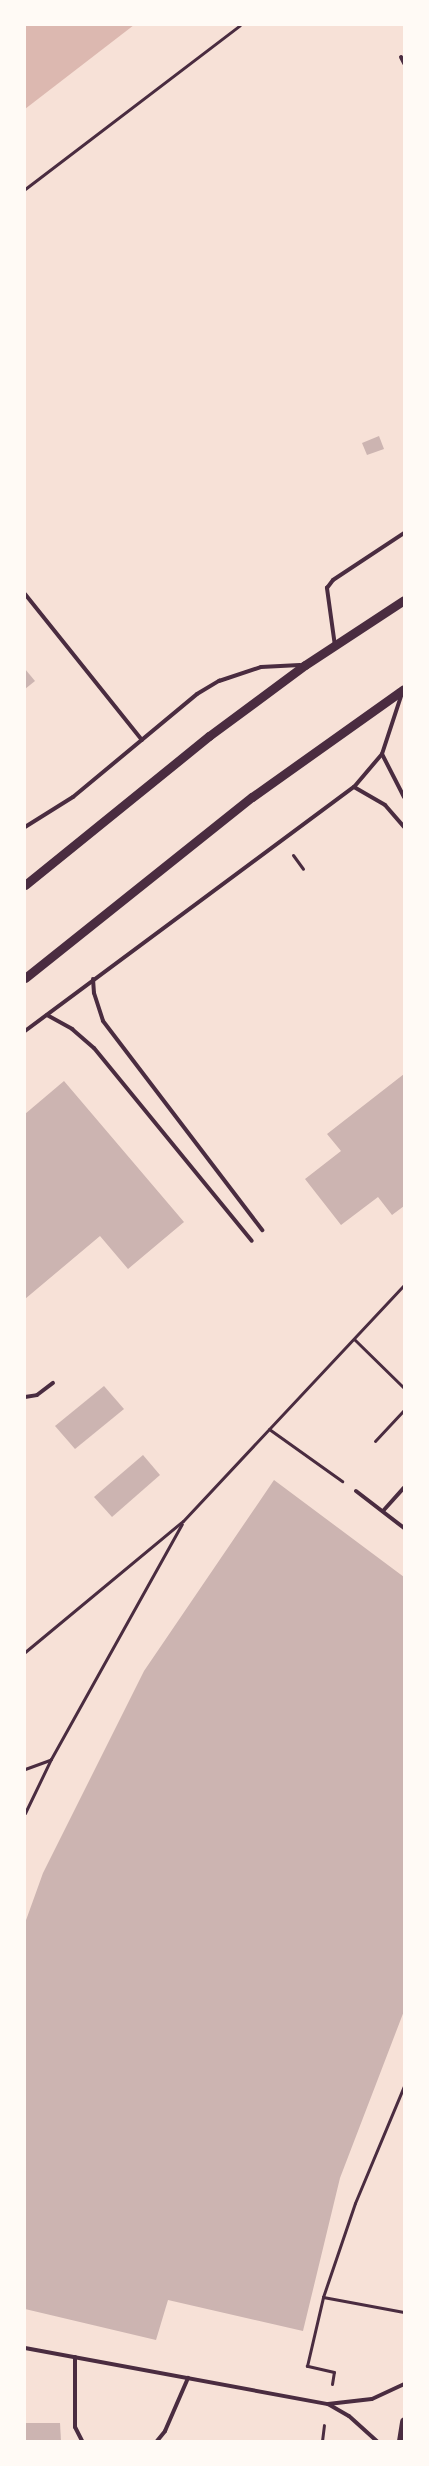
<!DOCTYPE html>
<html>
<head>
<meta charset="utf-8">
<style>
  body { margin:0 }
  #map { position:relative; width:429px; height:2466px; overflow:hidden; background:#f7e1d7; font-family:"PT Serif",serif }
  div>[style] { position:absolute }
  [style*='--x'] { left:calc(var(--x)*1px); top:calc(var(--y)*1px); width:calc(var(--w)*1px); rotate:calc(var(--a)*1deg) }
  .water>* { inset:0; background:#dcb8b0 }
  .building>* { inset:0; background:#ccb4b1 }
  .path>* { height:3px; margin:-1.5px; padding:0 1.5px; transform-origin:1.5px; border-radius:1.5px; background:#4a2c40 }
  .service>* { height:4px; margin:-2px; padding:0 2px; transform-origin:2px; border-radius:2px; background:#4a2c40 }
  .tertiary>* { height:9px; margin:-4.5px; padding:0 4.5px; transform-origin:4.5px; border-radius:4.5px; background:#4a2c40 }
  span { translate:-50% -50%; white-space:nowrap; text-align:center; line-height:1.15; -webkit-text-stroke:5px #fffaf5; paint-order:stroke }
  .frame { position:absolute; inset:0; border:26px solid #fffaf5; pointer-events:none }
</style>
</head>
<body>
<div id="map">
  <div class="water">
    <div style="clip-path:polygon(25px 25px,134px 25px,25px 109px)"></div>
  </div>
  <div class="building">
    <div style="clip-path:polygon(379px 436px,384px 449px,367px 455px,362px 443px)"></div>
    <div style="clip-path:polygon(25px 669px,35px 681px,25px 689px)"></div>
    <div style="clip-path:polygon(404px 1074px,404px 1206px,392px 1215px,378px 1197px,341px 1225px,305px 1179px,341px 1151px,327px 1134px)"></div>
    <div style="clip-path:polygon(64px 1081px,184px 1222px,128px 1269px,100px 1236px,25px 1299px,25px 1114px)"></div>
    <div style="clip-path:polygon(104px 1386px,124px 1409px,75px 1449px,55px 1426px)"></div>
    <div style="clip-path:polygon(143px 1455px,160px 1475px,112px 1517px,94px 1497px)"></div>
    <div style="clip-path:polygon(274px 1480px,404px 1577px,404px 2011px,340px 2178px,303px 2331px,168px 2300px,156px 2340px,25px 2309px,25px 1923px,43px 1873px,144px 1671px)"></div>
    <div style="clip-path:polygon(25px 2423px,60px 2423px,61px 2441px,25px 2441px)"></div>
  </div>
  <div class="path">
    <div style="--x:25;--y:189;--w:270;--a:-37.3"></div>
    <div style="--x:293;--y:855;--w:17;--a:54"></div>
    <div style="--x:354;--y:1339;--w:70;--a:44.4"></div>
    <div style="--x:269;--y:1429;--w:90;--a:35.5"></div>
    <div style="--x:375;--y:1441;--w:42;--a:-46.9"></div>
    <div style="--x:25;--y:1652;--w:205;--a:-39.7"></div>
    <div style="--x:183;--y:1521;--w:323;--a:-46.9"></div>
    <div style="--x:25;--y:1769;--w:27;--a:-20"></div>
    <div style="--x:25;--y:1813;--w:60;--a:-64.3"></div>
    <div style="--x:51;--y:1759;--w:269;--a:-60.9"></div>
    <div style="--x:323;--y:2297;--w:82;--a:10.5"></div>
    <div style="--x:332;--y:2384;--w:12;--a:-81"></div>
    <div style="--x:334;--y:2372;--w:28;--a:-167"></div>
    <div style="--x:307;--y:2366;--w:71;--a:-76.9"></div>
    <div style="--x:323;--y:2297;--w:99;--a:-71.2"></div>
    <div style="--x:355;--y:2203;--w:127;--a:-67.3"></div>
    <div style="--x:322;--y:2441;--w:16;--a:-83"></div>
  </div>
  <div class="service">
    <div style="--x:401;--y:57;--w:7;--a:63"></div>
    <div style="--x:25;--y:594;--w:187;--a:51.3"></div>
    <div style="--x:335;--y:646;--w:59;--a:-97.9"></div>
    <div style="--x:327;--y:588;--w:10;--a:-53"></div>
    <div style="--x:333;--y:580;--w:85;--a:-33.5"></div>
    <div style="--x:382;--y:754;--w:48;--a:62.9"></div>
    <div style="--x:354;--y:787;--w:36;--a:30"></div>
    <div style="--x:385;--y:805;--w:29;--a:49"></div>
    <div style="--x:25;--y:827;--w:57;--a:-32"></div>
    <div style="--x:73;--y:797;--w:161;--a:-39.7"></div>
    <div style="--x:197;--y:694;--w:26;--a:-31"></div>
    <div style="--x:219;--y:681;--w:44;--a:-18.4"></div>
    <div style="--x:261;--y:667;--w:39;--a:-3"></div>
    <div style="--x:93;--y:979;--w:14;--a:86"></div>
    <div style="--x:94;--y:993;--w:29;--a:72"></div>
    <div style="--x:103;--y:1021;--w:263;--a:52.7"></div>
    <div style="--x:47;--y:1015;--w:29;--a:29"></div>
    <div style="--x:72;--y:1029;--w:29;--a:41"></div>
    <div style="--x:94;--y:1048;--w:249;--a:50.7"></div>
    <div style="--x:25;--y:1031;--w:410;--a:-36.6"></div>
    <div style="--x:354;--y:787;--w:43;--a:-49.7"></div>
    <div style="--x:382;--y:754;--w:64;--a:-71.8"></div>
    <div style="--x:25;--y:1397;--w:12;--a:-9"></div>
    <div style="--x:37;--y:1395;--w:20;--a:-37"></div>
    <div style="--x:356;--y:1491;--w:61;--a:37.6"></div>
    <div style="--x:383;--y:1511;--w:31;--a:-48"></div>
    <div style="--x:25;--y:2348;--w:308;--a:10.5"></div>
    <div style="--x:328;--y:2404;--w:44;--a:-6.5"></div>
    <div style="--x:372;--y:2399;--w:35;--a:-25"></div>
    <div style="--x:75;--y:2357;--w:70;--a:90"></div>
    <div style="--x:75;--y:2427;--w:16;--a:63"></div>
    <div style="--x:328;--y:2404;--w:24;--a:30"></div>
    <div style="--x:349;--y:2416;--w:38;--a:42"></div>
    <div style="--x:157;--y:2441;--w:13;--a:-51"></div>
    <div style="--x:165;--y:2431;--w:58;--a:-66.5"></div>
  </div>
  <div class="tertiary">
    <div style="--x:25;--y:885;--w:237;--a:-39"></div>
    <div style="--x:209;--y:736;--w:119;--a:-36.5"></div>
    <div style="--x:305;--y:665;--w:118;--a:-33.3"></div>
    <div style="--x:25;--y:978;--w:290;--a:-38.6"></div>
    <div style="--x:252;--y:797;--w:186;--a:-35.4"></div>
    <div style="--x:401;--y:2441;--w:20;--a:-81"></div>
  </div>
  <div class="frame"></div>
</div>
</body>
</html>
